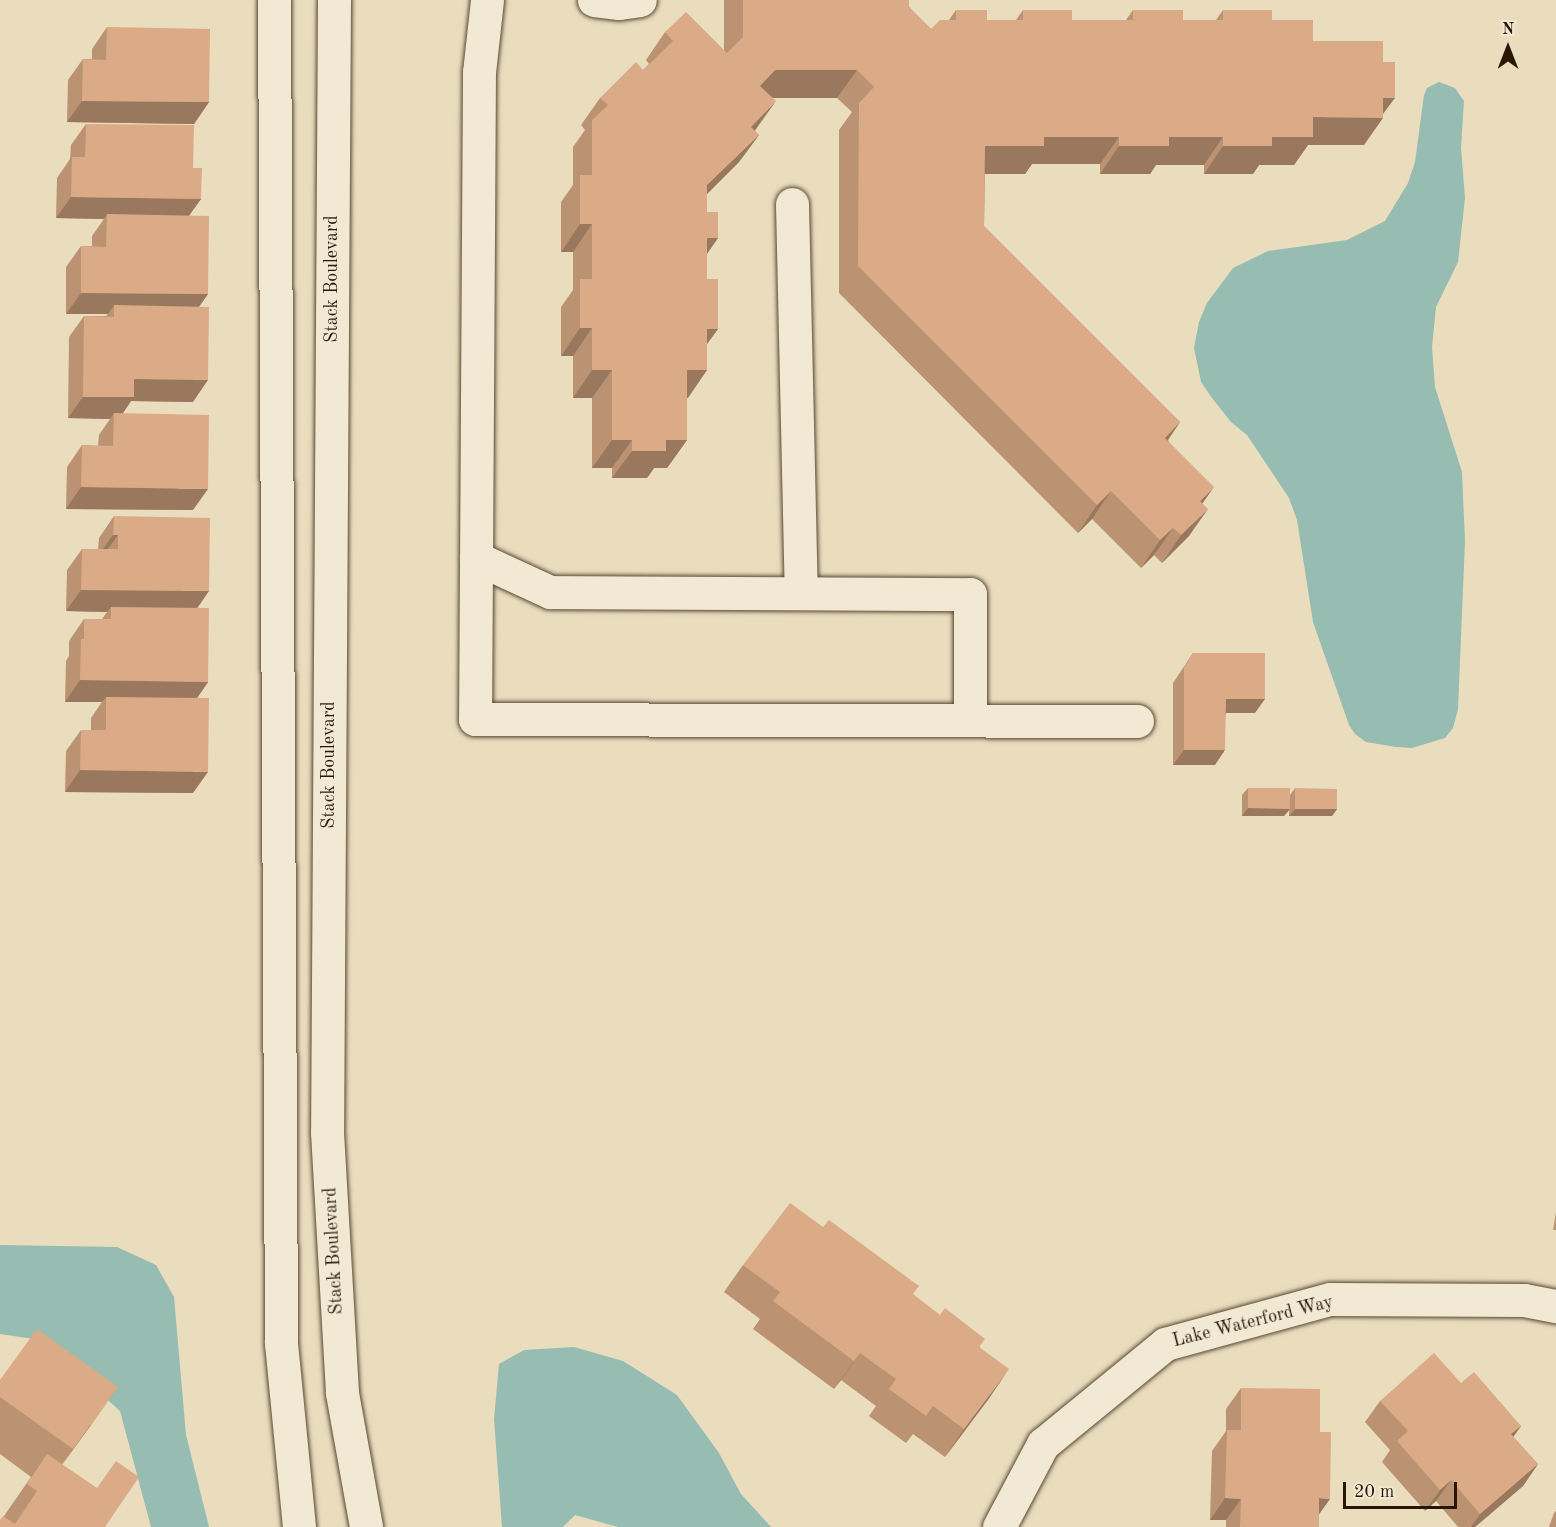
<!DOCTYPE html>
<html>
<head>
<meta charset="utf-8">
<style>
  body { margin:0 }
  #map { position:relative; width:1556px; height:1527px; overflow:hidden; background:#e9ddbd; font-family:"Old Standard TT",serif }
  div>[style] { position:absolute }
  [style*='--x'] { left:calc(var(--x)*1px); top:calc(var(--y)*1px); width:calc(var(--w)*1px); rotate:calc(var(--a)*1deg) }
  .water>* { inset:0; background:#97bcb1 }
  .roads { filter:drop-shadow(0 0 2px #594833) drop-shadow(0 0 2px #594833) }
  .minor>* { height:33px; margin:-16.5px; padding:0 16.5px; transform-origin:16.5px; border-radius:16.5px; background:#f1e9d4 }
  .wall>* { inset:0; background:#bb9373 }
  .shaded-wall>* { inset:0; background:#99785e }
  .building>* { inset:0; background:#daab86 }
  span { translate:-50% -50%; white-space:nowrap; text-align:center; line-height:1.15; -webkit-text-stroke:4.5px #f1e9d4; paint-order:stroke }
  .street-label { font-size:18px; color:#291605 }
  .north { position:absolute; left:1478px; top:18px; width:60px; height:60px; -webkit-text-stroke:4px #f1e9d4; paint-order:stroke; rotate:0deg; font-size:16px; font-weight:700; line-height:24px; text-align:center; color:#291605 }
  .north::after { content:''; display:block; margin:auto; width:21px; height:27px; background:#291605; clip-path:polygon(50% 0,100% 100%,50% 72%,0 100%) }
  .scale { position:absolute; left:1343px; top:1482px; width:114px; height:27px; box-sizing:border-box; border:3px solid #291605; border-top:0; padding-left:8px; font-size:18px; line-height:21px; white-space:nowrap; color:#291605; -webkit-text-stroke:4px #f1e9d4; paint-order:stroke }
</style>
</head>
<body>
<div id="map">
  <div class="water">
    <div style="clip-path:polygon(1439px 82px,1455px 88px,1464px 101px,1461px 148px,1465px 198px,1458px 262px,1436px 307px,1432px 347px,1435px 387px,1462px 472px,1465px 541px,1458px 709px,1453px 728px,1445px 738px,1412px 748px,1396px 747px,1366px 742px,1355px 734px,1349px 725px,1313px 622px,1297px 520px,1289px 498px,1247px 435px,1231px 422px,1212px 398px,1201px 382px,1194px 348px,1199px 322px,1207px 303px,1233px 268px,1268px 251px,1347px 240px,1385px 221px,1408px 183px,1415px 162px,1424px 95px,1427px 88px)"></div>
    <div style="clip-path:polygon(0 1245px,117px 1247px,156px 1265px,174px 1297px,186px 1435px,209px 1527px,151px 1527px,120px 1411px,41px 1340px,0 1334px)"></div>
    <div style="clip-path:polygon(574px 1347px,623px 1361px,677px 1395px,719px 1453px,741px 1494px,771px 1527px,618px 1527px,575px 1515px,563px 1527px,502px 1527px,494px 1419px,499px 1364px,524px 1350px)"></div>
  </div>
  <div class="roads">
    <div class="minor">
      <div style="--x:274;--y:0;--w:1343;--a:89.7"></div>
      <div style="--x:281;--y:1343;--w:185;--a:84.4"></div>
      <div style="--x:334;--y:0;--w:1132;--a:90.35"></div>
      <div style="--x:327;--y:1132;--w:261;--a:86.7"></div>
      <div style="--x:342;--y:1393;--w:136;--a:79.8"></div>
      <div style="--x:487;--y:0;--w:72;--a:96.3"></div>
      <div style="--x:479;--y:72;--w:647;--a:90.35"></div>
      <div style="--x:475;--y:719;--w:662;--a:0.17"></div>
      <div style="--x:594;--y:0;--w:25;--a:7"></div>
      <div style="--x:619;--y:3;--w:21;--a:-8"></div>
      <div style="--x:792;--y:204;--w:389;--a:88.7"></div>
      <div style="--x:476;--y:558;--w:81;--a:24.7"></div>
      <div style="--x:550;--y:592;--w:420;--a:0.3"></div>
      <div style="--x:970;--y:594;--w:126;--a:90"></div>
      <div style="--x:999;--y:1527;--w:94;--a:-62.1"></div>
      <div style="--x:1043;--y:1444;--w:158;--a:-39.3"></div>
      <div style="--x:1165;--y:1344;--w:171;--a:-15.3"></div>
      <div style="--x:1330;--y:1299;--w:194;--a:0.3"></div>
      <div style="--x:1524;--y:1300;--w:33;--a:11"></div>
    </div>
  </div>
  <div class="wall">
    <div style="clip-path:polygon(724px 0,909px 0,909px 7px,931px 29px,949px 20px,956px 10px,987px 20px,1016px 20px,1023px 10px,1072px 20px,1126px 20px,1133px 10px,1183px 20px,1216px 20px,1223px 10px,1272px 20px,1313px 41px,1383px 113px,1364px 145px,1308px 145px,1294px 165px,1259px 165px,1253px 174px,1204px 174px,1204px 165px,1156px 165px,1150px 174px,1100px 174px,1100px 164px,1032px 164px,1025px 174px,985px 174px,984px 226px,1180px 422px,1168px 440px,1202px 503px,1189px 536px,1162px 563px,1154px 555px,1141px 568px,1092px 519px,1078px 533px,839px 293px,839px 130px,852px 112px,837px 98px,773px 98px,755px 131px,759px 135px,739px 162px,707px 194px,707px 212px,718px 238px,707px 254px,707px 279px,718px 329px,707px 344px,707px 370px,687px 398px,687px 440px,667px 468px,654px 468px,647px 478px,612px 478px,612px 468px,592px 468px,592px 398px,573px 398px,573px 356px,561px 356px,561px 307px,573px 290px,573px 252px,561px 252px,561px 202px,573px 185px,573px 147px,585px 130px,581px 125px,600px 98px,643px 70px,649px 64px,646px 60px,665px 32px,724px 50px)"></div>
    <div style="clip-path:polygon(107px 27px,209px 102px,194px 124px,67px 122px,68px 80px,83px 59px,92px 59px,92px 49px)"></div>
    <div style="clip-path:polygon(86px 124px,193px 168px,201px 199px,189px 215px,208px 294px,199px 307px,193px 402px,131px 401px,123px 413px,193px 510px,66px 509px,67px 467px,82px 445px,98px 446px,99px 435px,110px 419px,68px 418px,69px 337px,84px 316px,106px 316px,108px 314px,66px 314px,66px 267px,81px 246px,92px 246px,92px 236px,104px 219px,56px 218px,57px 178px,70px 159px,71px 145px)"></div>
    <div style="clip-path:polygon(114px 516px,197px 608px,208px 682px,197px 698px,193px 793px,65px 792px,66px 751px,81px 730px,91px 730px,91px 718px,102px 702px,65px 702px,66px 661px,69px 656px,69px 641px,84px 619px,102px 619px,107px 612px,66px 611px,67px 570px,82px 549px,98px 549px,99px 538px)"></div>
    <div style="clip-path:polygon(1193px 653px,1255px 713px,1226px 713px,1215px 765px,1173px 765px,1173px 683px)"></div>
    <div style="clip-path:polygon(1248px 788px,1290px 809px,1284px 816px,1242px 816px,1242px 795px)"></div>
    <div style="clip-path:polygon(1295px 788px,1337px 809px,1332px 816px,1289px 816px,1290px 795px)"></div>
    <div style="clip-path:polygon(1556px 1212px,1556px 1230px,1553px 1230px)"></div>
    <div style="clip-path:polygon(743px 1265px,913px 1295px,980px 1347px,990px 1397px,945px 1457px,913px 1434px,906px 1443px,869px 1416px,876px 1406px,841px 1380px,834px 1389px,753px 1329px,760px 1319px,724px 1292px)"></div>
    <div style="clip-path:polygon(0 1380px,91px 1425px,62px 1464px,105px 1527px,0 1527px,4px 1516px,31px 1477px,0 1454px)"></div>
    <div style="clip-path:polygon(1461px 1383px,1521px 1426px,1513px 1437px,1538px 1464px,1523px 1486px,1475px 1527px,1458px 1527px,1436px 1501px,1425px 1511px,1382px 1462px,1390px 1450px,1365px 1422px,1380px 1401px)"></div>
    <div style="clip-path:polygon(1241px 1388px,1319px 1515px,1319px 1527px,1226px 1527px,1226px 1520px,1210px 1520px,1212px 1451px,1226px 1431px,1226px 1409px)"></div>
    <div style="clip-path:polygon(1556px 1511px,1556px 1527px,1549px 1527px,1554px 1513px)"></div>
  </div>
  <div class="shaded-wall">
    <div style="clip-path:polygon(775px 70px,857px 70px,837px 98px,756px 98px,760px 86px)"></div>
    <div style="clip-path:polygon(1383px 98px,1395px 98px,1380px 118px,1383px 118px,1364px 145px,1308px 145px,1294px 165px,1259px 165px,1253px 174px,1204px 174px,1223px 146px,1272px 137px,1313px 117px)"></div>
    <div style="clip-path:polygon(82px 101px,209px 102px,194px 124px,67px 122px)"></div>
    <div style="clip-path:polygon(776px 101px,756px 129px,731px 154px,751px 127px)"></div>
    <div style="clip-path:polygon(759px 135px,739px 162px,688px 213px,707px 185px)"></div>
    <div style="clip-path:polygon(1044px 137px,1119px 137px,1100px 164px,1032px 164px,1025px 174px,966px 174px,985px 146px)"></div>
    <div style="clip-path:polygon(1169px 137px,1223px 137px,1204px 165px,1156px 165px,1150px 174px,1100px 174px,1119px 146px)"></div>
    <div style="clip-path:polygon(71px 197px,201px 199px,186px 220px,107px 214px,104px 219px,56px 218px)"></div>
    <div style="clip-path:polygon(580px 224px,592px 224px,573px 252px,561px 252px)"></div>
    <div style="clip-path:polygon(707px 238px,718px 238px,698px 266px)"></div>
    <div style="clip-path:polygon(81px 293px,208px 294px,193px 315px,114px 305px,108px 314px,66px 314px)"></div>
    <div style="clip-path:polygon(580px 328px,592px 328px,573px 356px,561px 356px)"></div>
    <div style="clip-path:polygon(707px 329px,718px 329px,698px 356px)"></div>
    <div style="clip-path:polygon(592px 370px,612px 370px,592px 398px,573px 398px)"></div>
    <div style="clip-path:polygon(687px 370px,707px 370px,688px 398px,667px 398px)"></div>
    <div style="clip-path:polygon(134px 379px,208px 380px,193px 402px,131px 401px,119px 419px,114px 413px,110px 419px,68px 418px,83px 397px)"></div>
    <div style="clip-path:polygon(1180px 422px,1161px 450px,1165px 438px)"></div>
    <div style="clip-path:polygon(612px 440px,632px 440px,612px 468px,592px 468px)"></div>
    <div style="clip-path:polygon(666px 440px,687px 440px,667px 468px,654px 468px,647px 478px,612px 478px,632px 451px)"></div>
    <div style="clip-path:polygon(81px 487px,208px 489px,193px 510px,66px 509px)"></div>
    <div style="clip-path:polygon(1214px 487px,1195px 514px,1200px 501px)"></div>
    <div style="clip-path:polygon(1111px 491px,1092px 519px,1078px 533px,1097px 505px)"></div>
    <div style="clip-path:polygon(1208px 509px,1189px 536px,1162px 563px,1181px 535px)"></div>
    <div style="clip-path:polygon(1173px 528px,1154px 555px,1141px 568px,1160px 540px)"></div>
    <div style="clip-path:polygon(113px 535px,118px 535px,103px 556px,98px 556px)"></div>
    <div style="clip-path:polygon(81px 590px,209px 591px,194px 613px,111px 607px,107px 612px,66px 611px)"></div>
    <div style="clip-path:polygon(80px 680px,208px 682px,193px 704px,106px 697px,102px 702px,65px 702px)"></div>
    <div style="clip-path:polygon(1226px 699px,1265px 699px,1255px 713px,1215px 713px)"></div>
    <div style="clip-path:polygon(1184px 750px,1225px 750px,1215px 765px,1173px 765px)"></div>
    <div style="clip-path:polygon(80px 770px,208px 772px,193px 793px,65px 792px)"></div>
    <div style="clip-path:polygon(1248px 808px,1290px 809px,1284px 816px,1242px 816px)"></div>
    <div style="clip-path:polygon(1295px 809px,1337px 809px,1332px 816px,1289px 816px)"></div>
    <div style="clip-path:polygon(860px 1353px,841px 1380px,834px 1389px,854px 1361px)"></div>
    <div style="clip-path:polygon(1009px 1369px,990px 1397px,945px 1457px,964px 1429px)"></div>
    <div style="clip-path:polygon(118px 1387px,91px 1425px,46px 1487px,73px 1449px)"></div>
    <div style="clip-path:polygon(1521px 1426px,1506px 1447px,1511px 1434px)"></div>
    <div style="clip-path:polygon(1538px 1464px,1523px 1486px,1475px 1527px,1471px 1527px,1480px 1514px)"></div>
    <div style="clip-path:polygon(1451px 1480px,1436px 1501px,1425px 1511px,1440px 1490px)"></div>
    <div style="clip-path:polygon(1225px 1498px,1241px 1499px,1226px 1520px,1210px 1520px)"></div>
    <div style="clip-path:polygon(1319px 1498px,1330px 1499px,1315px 1520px)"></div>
  </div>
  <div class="building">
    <div style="clip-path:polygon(743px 0,909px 0,909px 7px,931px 29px,940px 20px,956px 20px,956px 10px,987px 10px,987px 20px,1023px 20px,1023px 10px,1072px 10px,1072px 20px,1133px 20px,1133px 10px,1183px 10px,1183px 20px,1223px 20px,1223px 10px,1272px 10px,1272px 20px,1313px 20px,1313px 41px,1383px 41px,1383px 62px,1395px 62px,1395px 98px,1383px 98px,1383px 118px,1313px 117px,1313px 137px,1272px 137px,1272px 146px,1223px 146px,1223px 137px,1169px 137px,1169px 146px,1119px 146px,1119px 137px,1044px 137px,1044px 146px,985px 146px,984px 226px,1180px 422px,1165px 438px,1214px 487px,1200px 501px,1208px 509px,1181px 535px,1173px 528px,1160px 540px,1111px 491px,1097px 505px,858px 266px,859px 103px,874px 87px,857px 70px,775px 70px,760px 86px,776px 101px,751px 127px,759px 135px,707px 185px,707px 212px,718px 212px,718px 238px,707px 238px,707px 279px,718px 279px,718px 329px,707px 329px,707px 370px,687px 370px,687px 440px,666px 440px,666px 451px,632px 451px,632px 440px,612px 440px,612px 370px,592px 370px,592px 328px,580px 328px,580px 279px,592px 279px,592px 224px,580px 224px,580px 175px,592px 175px,592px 120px,608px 105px,600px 98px,636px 62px,643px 70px,673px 41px,665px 32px,686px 12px,727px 53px,743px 37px)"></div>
    <div style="clip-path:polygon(107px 27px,210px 29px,209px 102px,82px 101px,83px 59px,106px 60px)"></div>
    <div style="clip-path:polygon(86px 124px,194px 125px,193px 168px,202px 168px,201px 199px,71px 197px,72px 157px,85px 157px)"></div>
    <div style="clip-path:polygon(107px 214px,209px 216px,208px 294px,81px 293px,81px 246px,106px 247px)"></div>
    <div style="clip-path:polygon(114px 305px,209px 307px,208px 380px,134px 379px,134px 397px,83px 397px,84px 316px,114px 317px)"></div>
    <div style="clip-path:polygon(114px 413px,209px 415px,208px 489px,81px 487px,82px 445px,113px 446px)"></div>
    <div style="clip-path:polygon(114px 516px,210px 518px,209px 591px,81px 590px,82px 549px,118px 549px,118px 535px,113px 535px)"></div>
    <div style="clip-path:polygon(111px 607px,209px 608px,208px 682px,80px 680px,81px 639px,84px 639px,84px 619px,111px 619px)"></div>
    <div style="clip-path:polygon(1193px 653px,1265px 653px,1265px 699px,1226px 699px,1225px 750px,1184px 750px,1184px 668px)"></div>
    <div style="clip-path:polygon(106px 697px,209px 698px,208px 772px,80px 770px,81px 730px,106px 730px)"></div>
    <div style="clip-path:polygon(1248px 788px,1290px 788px,1290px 809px,1248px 808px)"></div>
    <div style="clip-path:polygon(1295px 788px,1337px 789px,1337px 809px,1295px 809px)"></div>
    <div style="clip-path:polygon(790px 1203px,823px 1227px,829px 1220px,919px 1286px,913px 1294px,940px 1315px,945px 1308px,985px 1339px,979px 1347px,1009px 1369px,964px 1429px,933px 1406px,926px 1416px,889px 1389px,896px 1379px,860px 1353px,854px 1361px,773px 1301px,780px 1292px,743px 1265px)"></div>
    <div style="clip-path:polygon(37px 1329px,118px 1387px,73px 1449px,0 1397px,0 1380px)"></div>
    <div style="clip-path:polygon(1434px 1353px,1461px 1383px,1474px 1372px,1521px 1426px,1511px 1434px,1538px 1464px,1480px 1514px,1451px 1480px,1440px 1490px,1397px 1441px,1408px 1431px,1380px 1401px)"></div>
    <div style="clip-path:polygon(1241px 1388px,1320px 1389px,1320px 1432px,1331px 1432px,1330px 1499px,1319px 1498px,1319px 1527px,1240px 1527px,1241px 1499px,1225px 1498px,1227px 1430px,1241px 1430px)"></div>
    <div style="clip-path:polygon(47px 1454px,97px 1488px,116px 1461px,139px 1477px,105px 1527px,0 1527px,0 1520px,3px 1516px,15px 1524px,37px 1491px,27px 1484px)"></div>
  </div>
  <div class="street-label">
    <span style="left:332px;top:279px;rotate:-90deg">Stack Boulevard</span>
    <span style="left:329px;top:765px;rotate:-90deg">Stack Boulevard</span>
    <span style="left:334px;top:1251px;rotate:-93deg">Stack Boulevard</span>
    <span style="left:1253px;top:1322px;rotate:-14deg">Lake Waterford Way</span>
  </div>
  <div class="north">N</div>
  <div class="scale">20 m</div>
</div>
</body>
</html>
